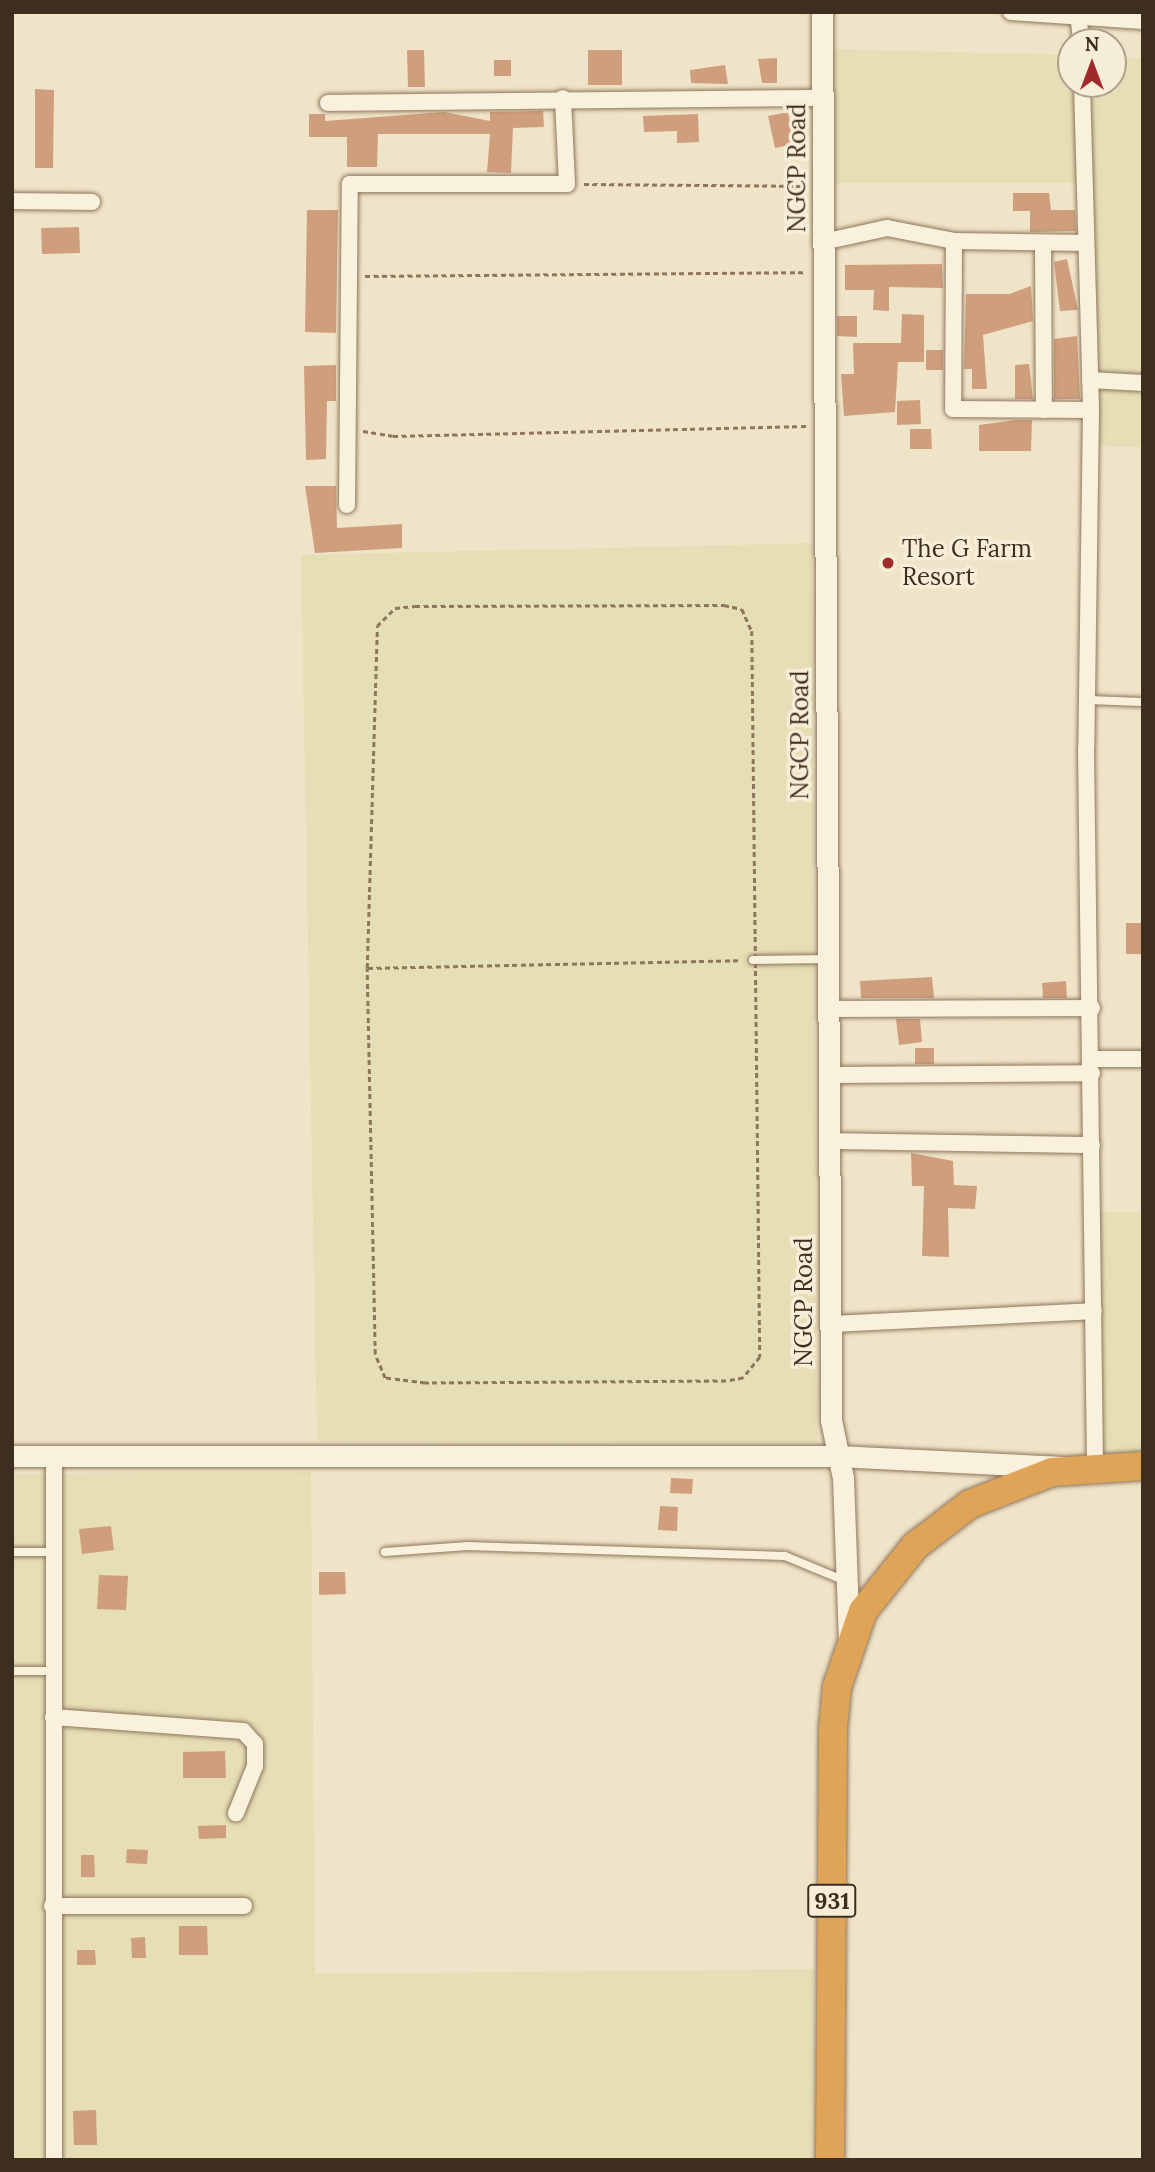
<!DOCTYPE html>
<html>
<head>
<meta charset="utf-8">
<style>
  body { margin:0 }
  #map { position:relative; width:1155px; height:2172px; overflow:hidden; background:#f0e4c8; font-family:Lora,serif }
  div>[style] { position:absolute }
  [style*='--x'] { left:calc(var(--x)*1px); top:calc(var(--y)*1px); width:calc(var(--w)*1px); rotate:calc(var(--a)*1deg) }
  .farmland>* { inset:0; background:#e6deb5 }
  .building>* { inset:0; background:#cf9f7d }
  .path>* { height:2.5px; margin-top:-1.25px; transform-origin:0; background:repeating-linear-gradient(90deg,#8d765c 0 5px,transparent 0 8.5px) }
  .roads { filter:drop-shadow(0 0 2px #8d765c) drop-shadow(0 0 2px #8d765c) }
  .lane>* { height:8px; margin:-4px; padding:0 4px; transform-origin:4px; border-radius:4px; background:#faf1dc }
  .street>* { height:16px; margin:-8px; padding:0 8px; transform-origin:8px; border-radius:8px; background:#faf1dc }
  .secondary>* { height:21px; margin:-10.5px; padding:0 10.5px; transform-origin:10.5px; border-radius:10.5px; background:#faf1dc }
  .highway>* { height:28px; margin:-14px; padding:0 14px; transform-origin:14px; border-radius:14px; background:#e0a458 }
  .dots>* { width:19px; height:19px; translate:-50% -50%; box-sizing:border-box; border:4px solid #f7eed8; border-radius:50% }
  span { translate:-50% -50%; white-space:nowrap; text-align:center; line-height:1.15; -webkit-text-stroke:7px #f7eed8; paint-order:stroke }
  .shield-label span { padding:2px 5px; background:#f7eed8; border:2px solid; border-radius:5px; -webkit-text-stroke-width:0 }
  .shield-label { font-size:23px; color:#3d2e20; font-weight:700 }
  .street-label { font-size:24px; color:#3d2e20 }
  .poi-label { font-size:24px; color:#3d2e20 }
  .left { translate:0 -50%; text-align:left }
  .frame { position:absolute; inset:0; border:14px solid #3d2e20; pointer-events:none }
  .north { position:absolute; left:1057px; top:28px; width:70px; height:70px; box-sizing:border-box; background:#f7eed8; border:2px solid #ada18e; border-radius:50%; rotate:0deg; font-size:19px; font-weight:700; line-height:28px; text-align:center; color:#3d2e20 }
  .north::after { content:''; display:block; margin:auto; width:24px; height:32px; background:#9e2a2b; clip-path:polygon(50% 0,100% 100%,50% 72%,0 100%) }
</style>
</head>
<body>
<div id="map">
  <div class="farmland">
    <div style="clip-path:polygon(833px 49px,1071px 55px,1071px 84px,1113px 84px,1113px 57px,1143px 58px,1143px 447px,1097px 446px,1093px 183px,832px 183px)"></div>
    <div style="clip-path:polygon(812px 543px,817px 1443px,317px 1441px,301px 555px)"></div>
    <div style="clip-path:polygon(1099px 1212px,1143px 1212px,1143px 1453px,1102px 1454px)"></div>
    <div style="clip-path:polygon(311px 1472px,315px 1974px,814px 1969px,816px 2160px,12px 2160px,12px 1474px)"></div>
  </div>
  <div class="building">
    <div style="clip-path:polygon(407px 50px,424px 50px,425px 87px,408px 87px)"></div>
    <div style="clip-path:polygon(588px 50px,622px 50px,622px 85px,588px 85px)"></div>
    <div style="clip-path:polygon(777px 58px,777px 83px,762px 83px,758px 59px)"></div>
    <div style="clip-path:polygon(494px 60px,511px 60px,511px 76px,494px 76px)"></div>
    <div style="clip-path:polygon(725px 65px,728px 84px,691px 83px,690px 70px)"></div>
    <div style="clip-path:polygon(35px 89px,54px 90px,53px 168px,35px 168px)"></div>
    <div style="clip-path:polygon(543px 111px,544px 127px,513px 128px,511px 173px,487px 172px,490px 134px,378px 134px,377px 167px,347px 167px,347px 137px,309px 137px,309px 114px,325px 114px,325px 121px,444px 112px,490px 121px,490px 112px)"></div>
    <div style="clip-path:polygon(788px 112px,794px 144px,775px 148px,768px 116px)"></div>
    <div style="clip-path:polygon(698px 114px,699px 142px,677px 143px,677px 131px,644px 132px,643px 116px)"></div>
    <div style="clip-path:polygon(1013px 193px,1049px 193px,1051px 210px,1075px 210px,1076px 231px,1030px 232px,1030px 211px,1013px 211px)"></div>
    <div style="clip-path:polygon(307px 210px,338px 210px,336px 333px,305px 332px)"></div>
    <div style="clip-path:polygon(79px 227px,80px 253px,42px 254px,41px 228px)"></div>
    <div style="clip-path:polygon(1067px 259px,1078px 310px,1060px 311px,1054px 262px)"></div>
    <div style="clip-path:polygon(942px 264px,943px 288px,889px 287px,889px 311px,873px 310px,874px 290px,845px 290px,845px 265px)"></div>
    <div style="clip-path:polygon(1031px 286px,1033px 321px,983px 335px,987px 389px,972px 389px,972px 369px,964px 369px,966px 294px,1009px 294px)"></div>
    <div style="clip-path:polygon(902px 314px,924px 315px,924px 362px,898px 362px,895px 412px,844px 416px,841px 374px,854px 374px,853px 343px,901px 343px)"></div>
    <div style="clip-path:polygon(837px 316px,857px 316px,857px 337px,837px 336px)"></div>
    <div style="clip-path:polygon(1077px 336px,1080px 399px,1054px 399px,1054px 339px)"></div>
    <div style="clip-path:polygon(926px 350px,943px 350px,943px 370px,926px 370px)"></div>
    <div style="clip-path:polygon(1029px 364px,1033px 399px,1015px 399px,1015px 365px)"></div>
    <div style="clip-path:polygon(336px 365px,336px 401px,327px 401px,326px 459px,306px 460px,304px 366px)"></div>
    <div style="clip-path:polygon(920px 400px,921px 424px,897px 425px,897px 401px)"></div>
    <div style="clip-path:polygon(1016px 420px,1032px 420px,1031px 451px,979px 451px,979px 425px)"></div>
    <div style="clip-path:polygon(910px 429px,931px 429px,932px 449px,910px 449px)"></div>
    <div style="clip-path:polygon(305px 486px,336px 486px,337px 528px,402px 524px,402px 548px,315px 553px)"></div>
    <div style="clip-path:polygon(1126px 923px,1143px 923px,1143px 954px,1126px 954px)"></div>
    <div style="clip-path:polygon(932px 977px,934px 998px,861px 998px,860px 981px)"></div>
    <div style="clip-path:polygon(1066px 981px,1067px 998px,1043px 998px,1042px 983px)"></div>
    <div style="clip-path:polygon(896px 1019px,920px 1019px,922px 1042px,899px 1045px)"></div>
    <div style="clip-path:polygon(915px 1048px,934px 1048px,934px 1064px,915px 1064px)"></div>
    <div style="clip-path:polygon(911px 1153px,953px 1161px,954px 1185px,977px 1186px,975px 1209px,948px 1208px,949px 1257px,922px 1256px,924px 1186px,912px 1186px)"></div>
    <div style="clip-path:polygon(671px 1478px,693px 1479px,692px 1494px,670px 1493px)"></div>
    <div style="clip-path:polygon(660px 1506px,678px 1507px,677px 1531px,658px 1530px)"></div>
    <div style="clip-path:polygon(111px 1526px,114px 1550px,82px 1554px,79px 1529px)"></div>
    <div style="clip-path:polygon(319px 1572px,345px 1572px,346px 1594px,319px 1595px)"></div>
    <div style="clip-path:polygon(99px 1575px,128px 1576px,126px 1610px,97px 1609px)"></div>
    <div style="clip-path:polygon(225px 1751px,226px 1778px,183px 1778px,183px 1752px)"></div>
    <div style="clip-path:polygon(226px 1825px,226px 1838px,199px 1839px,198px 1826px)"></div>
    <div style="clip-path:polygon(127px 1849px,148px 1850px,147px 1864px,126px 1863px)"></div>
    <div style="clip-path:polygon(81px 1855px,94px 1855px,95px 1877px,81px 1877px)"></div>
    <div style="clip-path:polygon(179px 1926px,207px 1926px,208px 1955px,179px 1955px)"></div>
    <div style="clip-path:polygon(145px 1937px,146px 1958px,132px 1958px,131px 1938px)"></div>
    <div style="clip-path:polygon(77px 1950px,95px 1950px,96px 1965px,77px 1965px)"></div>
    <div style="clip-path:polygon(96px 2110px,97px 2145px,74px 2145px,73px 2111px)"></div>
  </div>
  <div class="path">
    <div style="--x:584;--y:184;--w:221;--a:0.5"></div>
    <div style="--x:365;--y:276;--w:441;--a:-0.5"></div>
    <div style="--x:363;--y:431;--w:30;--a:9"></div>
    <div style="--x:393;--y:436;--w:414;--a:-1.4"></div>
    <div style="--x:724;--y:605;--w:18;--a:13"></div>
    <div style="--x:742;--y:609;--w:24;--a:66"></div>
    <div style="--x:752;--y:631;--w:726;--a:89.37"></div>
    <div style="--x:760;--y:1357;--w:27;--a:129"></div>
    <div style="--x:743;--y:1378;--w:17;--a:170"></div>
    <div style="--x:726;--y:1381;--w:301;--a:179.6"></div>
    <div style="--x:425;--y:1383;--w:40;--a:-172.9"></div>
    <div style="--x:385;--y:1378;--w:26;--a:-113"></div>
    <div style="--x:375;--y:1354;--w:386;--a:-91.2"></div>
    <div style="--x:367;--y:968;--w:342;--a:-88.3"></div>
    <div style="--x:377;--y:626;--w:25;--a:-45"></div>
    <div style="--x:395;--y:608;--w:20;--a:-6"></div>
    <div style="--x:415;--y:606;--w:309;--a:-0.2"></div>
    <div style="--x:368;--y:968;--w:372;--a:-1.2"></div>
  </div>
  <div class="roads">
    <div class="lane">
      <div style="--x:1086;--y:700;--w:57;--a:2"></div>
      <div style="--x:753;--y:960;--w:74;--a:-0.8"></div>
      <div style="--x:12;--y:1552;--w:41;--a:0"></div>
      <div style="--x:385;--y:1552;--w:83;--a:-4.1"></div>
      <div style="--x:468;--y:1546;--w:317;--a:1.8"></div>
      <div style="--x:785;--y:1556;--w:63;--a:22.5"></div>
      <div style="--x:12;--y:1671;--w:41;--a:0"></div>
    </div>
    <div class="street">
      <div style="--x:1011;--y:12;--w:132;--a:3.9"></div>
      <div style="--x:1078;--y:12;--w:30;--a:84"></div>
      <div style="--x:1082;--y:84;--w:326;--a:88.4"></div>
      <div style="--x:1091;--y:410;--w:339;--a:90.8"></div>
      <div style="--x:1086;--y:749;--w:718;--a:89.28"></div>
      <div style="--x:328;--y:103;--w:495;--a:-0.6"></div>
      <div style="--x:12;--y:201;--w:80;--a:0.7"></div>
      <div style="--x:954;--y:241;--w:168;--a:90.3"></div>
      <div style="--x:953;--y:409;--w:138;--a:0.4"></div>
      <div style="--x:823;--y:242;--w:66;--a:-12.3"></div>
      <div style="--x:887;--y:228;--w:68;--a:11"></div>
      <div style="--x:954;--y:241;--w:132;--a:0.9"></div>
      <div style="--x:1043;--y:243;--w:167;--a:89.7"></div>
      <div style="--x:1090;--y:380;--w:53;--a:3.2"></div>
      <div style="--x:347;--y:505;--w:321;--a:-89.5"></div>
      <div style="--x:350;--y:184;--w:217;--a:0"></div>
      <div style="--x:567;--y:184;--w:86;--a:-92.7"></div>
      <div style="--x:828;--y:1009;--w:264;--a:-0.2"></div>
      <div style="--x:1092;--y:1059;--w:51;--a:0"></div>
      <div style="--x:828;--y:1075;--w:264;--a:-0.4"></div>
      <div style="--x:829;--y:1141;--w:263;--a:0.9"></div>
      <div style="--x:830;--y:1324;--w:264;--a:-2.8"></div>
      <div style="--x:54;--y:1456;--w:704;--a:90"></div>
      <div style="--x:53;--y:1717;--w:191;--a:4.2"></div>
      <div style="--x:243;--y:1731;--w:18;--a:47"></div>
      <div style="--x:255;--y:1744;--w:22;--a:90"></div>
      <div style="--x:255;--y:1766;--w:51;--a:112"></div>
      <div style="--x:52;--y:1906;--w:192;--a:0"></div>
    </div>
    <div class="secondary">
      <div style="--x:822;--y:12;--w:1408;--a:89.63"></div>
      <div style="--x:831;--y:1420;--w:59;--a:78.3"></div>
      <div style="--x:843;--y:1478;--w:167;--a:87.9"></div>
      <div style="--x:12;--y:1456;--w:825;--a:0"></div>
      <div style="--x:837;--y:1456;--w:226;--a:2.8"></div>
    </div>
    <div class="highway">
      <div style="--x:830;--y:2160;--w:431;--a:-89.6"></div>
      <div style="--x:833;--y:1729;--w:42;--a:-84.6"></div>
      <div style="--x:837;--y:1687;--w:80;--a:-71.1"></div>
      <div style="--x:863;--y:1611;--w:83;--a:-51.3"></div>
      <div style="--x:915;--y:1546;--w:69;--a:-37.4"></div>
      <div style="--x:970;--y:1504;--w:88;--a:-21.3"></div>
      <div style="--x:1052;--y:1472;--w:91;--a:-3.8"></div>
    </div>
  </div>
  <div class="dots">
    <div style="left:888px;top:563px;background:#9e2a2b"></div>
  </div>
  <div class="shield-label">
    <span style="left:832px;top:1901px">931</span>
  </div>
  <div class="street-label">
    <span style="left:797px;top:168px;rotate:-90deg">NGCP Road</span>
    <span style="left:800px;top:735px;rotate:-90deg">NGCP Road</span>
    <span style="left:804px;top:1302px;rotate:-90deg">NGCP Road</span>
  </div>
  <div class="poi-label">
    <span class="left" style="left:902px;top:563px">The G Farm<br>Resort</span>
  </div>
  <div class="frame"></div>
  <div class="north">N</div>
</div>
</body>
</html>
